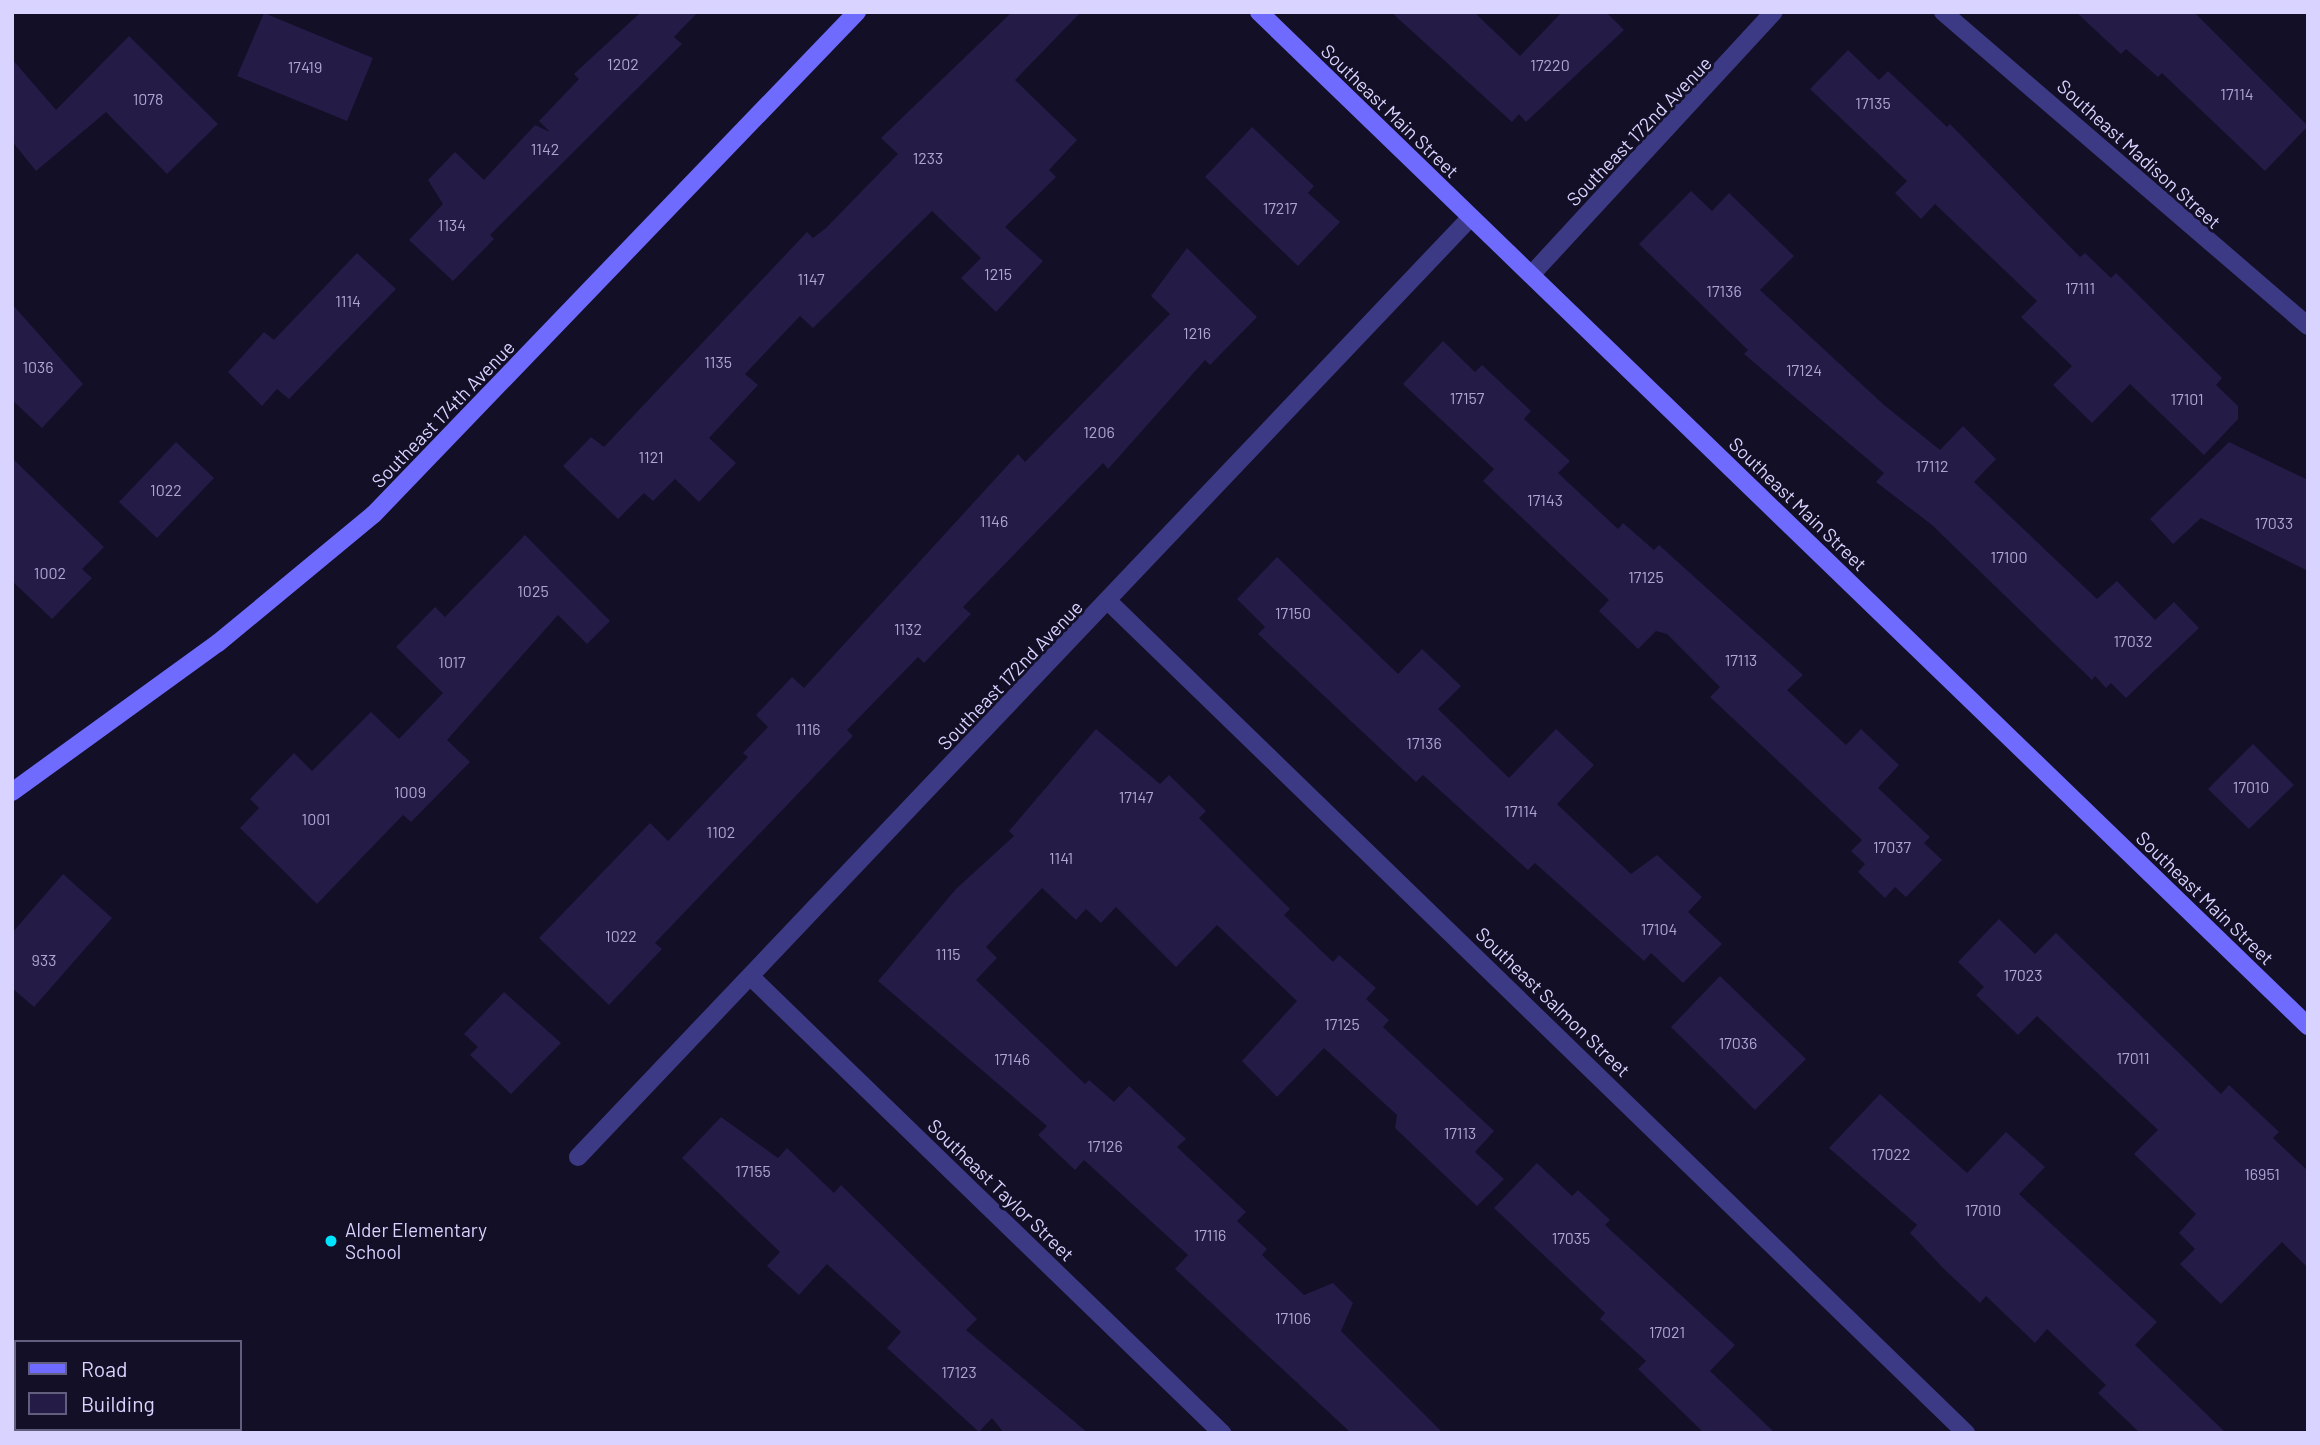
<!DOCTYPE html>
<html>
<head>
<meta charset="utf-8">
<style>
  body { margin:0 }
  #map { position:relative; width:2320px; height:1445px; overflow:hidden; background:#130f26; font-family:Barlow,sans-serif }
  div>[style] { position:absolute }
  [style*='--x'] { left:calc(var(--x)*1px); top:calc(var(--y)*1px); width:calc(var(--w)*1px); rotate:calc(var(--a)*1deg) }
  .building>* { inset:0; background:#241b47 }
  .street>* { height:18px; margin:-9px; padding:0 9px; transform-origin:9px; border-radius:9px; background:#3d3a85 }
  .secondary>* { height:18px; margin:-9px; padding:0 9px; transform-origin:9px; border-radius:9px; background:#6f6bff }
  .dots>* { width:19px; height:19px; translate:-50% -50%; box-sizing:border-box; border:4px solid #130f26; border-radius:50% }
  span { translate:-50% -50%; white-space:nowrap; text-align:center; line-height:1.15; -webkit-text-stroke:6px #130f26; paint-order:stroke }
  .number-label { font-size:16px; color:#aca6d1 }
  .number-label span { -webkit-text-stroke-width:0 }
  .street-label { font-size:19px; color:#d9d4ff }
  .poi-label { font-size:19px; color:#d9d4ff }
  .left { translate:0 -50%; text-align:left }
  .frame { position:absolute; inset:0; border:14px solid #d9d4ff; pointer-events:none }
  .legend { position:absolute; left:14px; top:1340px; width:228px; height:91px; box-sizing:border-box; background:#130f26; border:2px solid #625e7d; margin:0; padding:9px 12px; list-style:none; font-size:21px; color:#d9d4ff }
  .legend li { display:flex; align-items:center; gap:14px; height:35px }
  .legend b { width:35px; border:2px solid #625e7d }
</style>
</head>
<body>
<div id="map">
  <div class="building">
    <div style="clip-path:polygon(641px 12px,698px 12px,674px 37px,682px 44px,490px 235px,494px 239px,453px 281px,409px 240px,443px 204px,428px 180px,455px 152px,484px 180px,535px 125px,550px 132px,539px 121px,579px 79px,574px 74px)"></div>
    <div style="clip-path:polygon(1012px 12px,1081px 12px,1015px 80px,1077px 140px,1049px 170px,1056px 177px,1005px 227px,1043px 261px,996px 312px,961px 278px,981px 258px,932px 211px,813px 328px,800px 316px,745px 374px,758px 385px,709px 438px,736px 463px,699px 502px,675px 479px,653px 501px,644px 493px,618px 519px,563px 466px,591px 437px,604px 447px,807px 232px,813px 238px,826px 228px,898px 154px,881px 138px)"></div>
    <div style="clip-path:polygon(1391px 12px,1474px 12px,1520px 56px,1562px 12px,1606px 12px,1624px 30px,1526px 122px,1519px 114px,1512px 122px)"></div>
    <div style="clip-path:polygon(2076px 12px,2194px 12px,2308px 126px,2265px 171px,2162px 73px,2158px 77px,2126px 49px,2121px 54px)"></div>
    <div style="clip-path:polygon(264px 13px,373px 58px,347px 121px,237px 76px)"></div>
    <div style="clip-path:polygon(129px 36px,218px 124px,167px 174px,106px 112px,36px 171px,12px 141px,12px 59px,56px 110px)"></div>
    <div style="clip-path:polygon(1848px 50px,1879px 80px,1888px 71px,1947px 127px,1950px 124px,2080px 257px,2085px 253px,2111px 278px,2116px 273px,2222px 378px,2216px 385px,2238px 406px,2238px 419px,2204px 455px,2130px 384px,2092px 423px,2053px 385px,2072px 366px,2021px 317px,2037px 301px,1935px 204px,1921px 219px,1895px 193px,1907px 181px,1810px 89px)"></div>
    <div style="clip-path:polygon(1252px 127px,1314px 186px,1308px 193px,1340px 222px,1298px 266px,1205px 177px)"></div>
    <div style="clip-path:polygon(1691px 191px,1712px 211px,1729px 193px,1794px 256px,1760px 290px,1884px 405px,1940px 450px,1963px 426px,1996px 459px,1974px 482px,2097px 599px,2117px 581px,2155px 620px,2174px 602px,2199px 628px,2126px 698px,2111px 683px,2106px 688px,2095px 676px,2092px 680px,1932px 525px,1876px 482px,1884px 473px,1744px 354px,1748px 350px,1639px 244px)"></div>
    <div style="clip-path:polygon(1187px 248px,1257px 317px,1210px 365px,1205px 360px,1108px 469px,1103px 463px,963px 607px,971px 614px,924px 663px,918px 657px,847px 730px,853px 736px,655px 943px,662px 949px,609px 1005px,539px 938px,650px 823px,668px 841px,748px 757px,743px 753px,768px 727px,756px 715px,792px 677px,804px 688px,1018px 454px,1025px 462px,1170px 314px,1151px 296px)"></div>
    <div style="clip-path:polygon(357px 253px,396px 289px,289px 399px,277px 389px,262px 406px,228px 372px,264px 332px,274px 340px)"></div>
    <div style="clip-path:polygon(12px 304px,83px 384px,42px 428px,12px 400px)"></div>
    <div style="clip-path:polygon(1443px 341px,1475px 372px,1482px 365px,1531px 411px,1524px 419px,1570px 461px,1558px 473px,1618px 529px,1623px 523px,1654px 550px,1659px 545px,1803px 675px,1787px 690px,1846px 745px,1861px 729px,1899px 765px,1878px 788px,1930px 837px,1924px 843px,1942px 860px,1906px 897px,1895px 887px,1885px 898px,1858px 872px,1865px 864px,1851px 851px,1862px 840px,1710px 697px,1720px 687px,1667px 634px,1656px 631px,1638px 649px,1599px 611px,1609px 600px,1483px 481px,1494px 469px,1403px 384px)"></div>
    <div style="clip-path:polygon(176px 442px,214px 478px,157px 538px,119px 502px)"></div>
    <div style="clip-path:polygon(2229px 442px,2308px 480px,2308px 571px,2201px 518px,2173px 544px,2150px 519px)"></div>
    <div style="clip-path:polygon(12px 458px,104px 547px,82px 569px,92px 578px,52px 619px,12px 581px)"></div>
    <div style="clip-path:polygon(525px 535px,610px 621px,587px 644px,558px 615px,447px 740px,470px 762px,411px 822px,403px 815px,317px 904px,240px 828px,259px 808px,250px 799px,294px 753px,312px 771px,371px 712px,399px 739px,443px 693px,396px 647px,435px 607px,445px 617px)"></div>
    <div style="clip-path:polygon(1277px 557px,1398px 674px,1422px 649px,1461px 686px,1438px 709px,1509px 778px,1556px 729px,1594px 765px,1557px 804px,1631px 874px,1657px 855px,1702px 897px,1688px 912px,1722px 944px,1683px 983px,1651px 953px,1644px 961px,1535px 863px,1528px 870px,1423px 775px,1416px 782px,1258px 634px,1265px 627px,1237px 599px)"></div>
    <div style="clip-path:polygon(1096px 729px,1160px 784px,1169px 775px,1206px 811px,1199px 818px,1290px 909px,1284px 915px,1333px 962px,1339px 955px,1376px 988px,1366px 999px,1389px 1020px,1383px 1027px,1494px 1131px,1475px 1152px,1504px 1179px,1477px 1206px,1395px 1128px,1397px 1115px,1324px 1048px,1277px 1097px,1242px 1061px,1297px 1001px,1217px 925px,1176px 967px,1116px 907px,1101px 923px,1086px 909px,1076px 920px,1042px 888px,986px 947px,997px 958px,976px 980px,1085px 1084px,1089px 1080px,1114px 1102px,1129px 1086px,1186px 1139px,1177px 1147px,1246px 1212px,1237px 1221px,1267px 1249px,1262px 1255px,1304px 1295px,1333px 1283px,1353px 1303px,1341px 1331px,1443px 1433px,1351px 1433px,1175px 1269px,1188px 1255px,1084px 1160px,1075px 1170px,1038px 1135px,1047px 1126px,878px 981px,956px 889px,1014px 836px,1009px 831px)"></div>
    <div style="clip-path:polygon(2253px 744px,2294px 785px,2249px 829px,2208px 789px)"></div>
    <div style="clip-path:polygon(63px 874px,112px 918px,34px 1007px,12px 988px,12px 933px)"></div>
    <div style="clip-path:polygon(1999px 919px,2035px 954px,2056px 933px,2221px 1094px,2229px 1085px,2279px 1132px,2273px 1138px,2308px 1171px,2308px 1268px,2282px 1242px,2221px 1304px,2180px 1264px,2195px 1249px,2179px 1233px,2196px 1214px,2134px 1154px,2158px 1130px,2037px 1016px,2018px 1035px,1976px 995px,1984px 987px,1958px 962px)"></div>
    <div style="clip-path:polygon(1720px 976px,1806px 1059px,1755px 1110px,1671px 1027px)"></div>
    <div style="clip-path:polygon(504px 992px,561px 1043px,511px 1094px,470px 1055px,478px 1047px,464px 1034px)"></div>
    <div style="clip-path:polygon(1880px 1094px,1967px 1173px,2006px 1132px,2045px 1167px,2019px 1194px,2157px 1322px,2135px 1345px,2226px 1433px,2140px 1433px,2098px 1393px,2106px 1385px,2047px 1329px,2035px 1343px,1986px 1296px,1980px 1303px,1944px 1269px,1910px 1233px,1917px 1225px,1829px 1148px)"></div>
    <div style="clip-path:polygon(721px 1117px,778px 1158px,787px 1148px,834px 1193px,841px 1185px,977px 1319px,966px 1330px,1088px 1433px,1004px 1433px,992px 1418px,979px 1432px,887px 1348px,901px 1332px,827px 1264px,799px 1295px,767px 1266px,780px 1252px,682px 1158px)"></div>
    <div style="clip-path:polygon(1537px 1163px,1572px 1196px,1578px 1190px,1610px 1220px,1605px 1225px,1735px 1345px,1710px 1371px,1775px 1433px,1704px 1433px,1638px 1369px,1646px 1361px,1600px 1319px,1605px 1313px,1494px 1208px)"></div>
  </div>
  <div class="street">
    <div style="--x:1943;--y:12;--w:481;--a:40.7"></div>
    <div style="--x:1531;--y:275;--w:358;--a:-47.3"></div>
    <div style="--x:1109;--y:602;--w:1194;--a:44.12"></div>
    <div style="--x:751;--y:977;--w:656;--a:44.07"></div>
    <div style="--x:578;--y:1157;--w:1295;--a:-46.47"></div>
  </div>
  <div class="secondary">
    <div style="--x:1259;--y:12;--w:1459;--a:44.03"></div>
    <div style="--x:12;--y:792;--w:254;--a:-35.9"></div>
    <div style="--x:218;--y:643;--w:202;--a:-39.6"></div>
    <div style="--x:374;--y:514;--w:697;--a:-46.11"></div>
  </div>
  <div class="dots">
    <div style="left:331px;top:1241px;background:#00e5ff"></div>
  </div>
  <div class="number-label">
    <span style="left:623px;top:64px">1202</span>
    <span style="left:1550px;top:65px">17220</span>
    <span style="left:305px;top:67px">17419</span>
    <span style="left:2237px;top:94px">17114</span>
    <span style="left:148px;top:99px">1078</span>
    <span style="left:1873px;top:103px">17135</span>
    <span style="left:545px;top:149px">1142</span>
    <span style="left:928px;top:158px">1233</span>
    <span style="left:1280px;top:208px">17217</span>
    <span style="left:452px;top:225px">1134</span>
    <span style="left:998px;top:274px">1215</span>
    <span style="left:811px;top:279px">1147</span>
    <span style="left:2080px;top:288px">17111</span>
    <span style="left:1724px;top:291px">17136</span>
    <span style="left:348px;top:301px">1114</span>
    <span style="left:1197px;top:333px">1216</span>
    <span style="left:718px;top:362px">1135</span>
    <span style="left:38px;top:367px">1036</span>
    <span style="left:1804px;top:370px">17124</span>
    <span style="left:1467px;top:398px">17157</span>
    <span style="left:2187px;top:399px">17101</span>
    <span style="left:1099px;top:432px">1206</span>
    <span style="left:651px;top:457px">1121</span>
    <span style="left:1932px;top:466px">17112</span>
    <span style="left:166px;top:490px">1022</span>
    <span style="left:1545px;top:500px">17143</span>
    <span style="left:994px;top:521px">1146</span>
    <span style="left:2274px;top:523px">17033</span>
    <span style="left:2009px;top:557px">17100</span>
    <span style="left:50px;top:573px">1002</span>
    <span style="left:1646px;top:577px">17125</span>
    <span style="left:533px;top:591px">1025</span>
    <span style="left:1293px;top:613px">17150</span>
    <span style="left:908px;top:629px">1132</span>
    <span style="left:2133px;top:641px">17032</span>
    <span style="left:1741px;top:660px">17113</span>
    <span style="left:452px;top:662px">1017</span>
    <span style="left:808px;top:729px">1116</span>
    <span style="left:1424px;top:743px">17136</span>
    <span style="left:2251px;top:787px">17010</span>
    <span style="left:410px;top:792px">1009</span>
    <span style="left:1136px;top:797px">17147</span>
    <span style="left:1521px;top:811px">17114</span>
    <span style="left:316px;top:819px">1001</span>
    <span style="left:721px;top:832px">1102</span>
    <span style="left:1892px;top:847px">17037</span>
    <span style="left:1061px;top:858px">1141</span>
    <span style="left:1659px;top:929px">17104</span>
    <span style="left:621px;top:936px">1022</span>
    <span style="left:948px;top:954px">1115</span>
    <span style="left:44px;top:960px">933</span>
    <span style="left:2023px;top:975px">17023</span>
    <span style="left:1342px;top:1024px">17125</span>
    <span style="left:1738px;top:1043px">17036</span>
    <span style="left:2133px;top:1058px">17011</span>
    <span style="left:1012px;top:1059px">17146</span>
    <span style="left:1460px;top:1133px">17113</span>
    <span style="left:1105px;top:1146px">17126</span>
    <span style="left:1891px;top:1154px">17022</span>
    <span style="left:753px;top:1171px">17155</span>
    <span style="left:2262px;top:1174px">16951</span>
    <span style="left:1983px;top:1210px">17010</span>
    <span style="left:1210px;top:1235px">17116</span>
    <span style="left:1571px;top:1238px">17035</span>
    <span style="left:1293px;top:1318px">17106</span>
    <span style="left:1667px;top:1332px">17021</span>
    <span style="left:959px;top:1372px">17123</span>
  </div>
  <div class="street-label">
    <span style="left:1390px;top:111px;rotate:44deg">Southeast Main Street</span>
    <span style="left:1639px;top:131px;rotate:-46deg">Southeast 172nd Avenue</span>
    <span style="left:2139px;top:154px;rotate:42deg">Southeast Madison Street</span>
    <span style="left:443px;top:414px;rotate:-46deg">Southeast 174th Avenue</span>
    <span style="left:1798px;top:504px;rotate:44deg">Southeast Main Street</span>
    <span style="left:1010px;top:675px;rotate:-46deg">Southeast 172nd Avenue</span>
    <span style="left:2205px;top:898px;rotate:44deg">Southeast Main Street</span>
    <span style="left:1553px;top:1002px;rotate:44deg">Southeast Salmon Street</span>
    <span style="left:1001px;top:1190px;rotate:44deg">Southeast Taylor Street</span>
  </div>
  <div class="poi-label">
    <span class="left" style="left:345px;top:1241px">Alder Elementary<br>School</span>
  </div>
  <div class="frame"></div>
  <ul class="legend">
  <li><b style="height:9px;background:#6f6bff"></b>Road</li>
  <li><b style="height:19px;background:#241b47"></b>Building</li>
  </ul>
</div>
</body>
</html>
